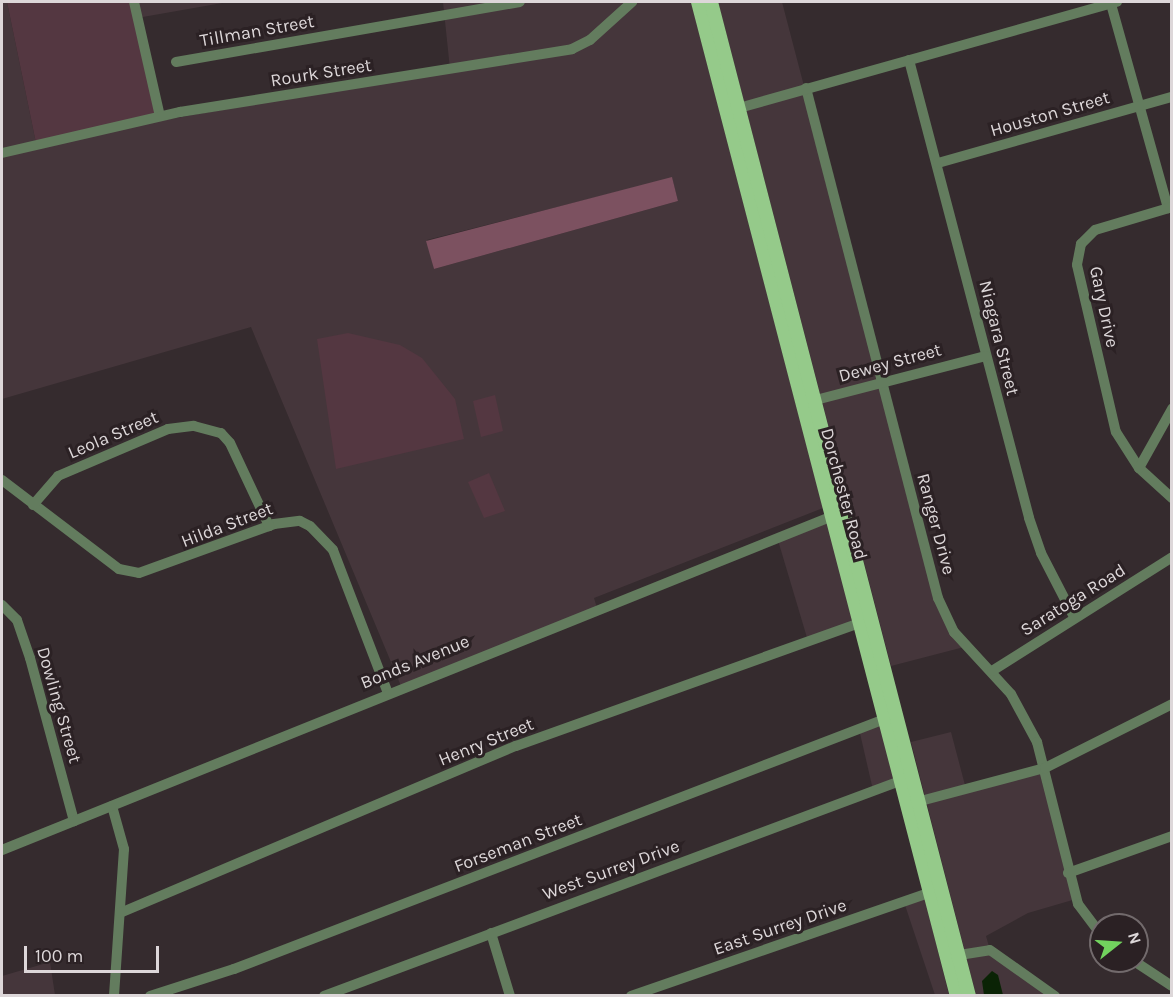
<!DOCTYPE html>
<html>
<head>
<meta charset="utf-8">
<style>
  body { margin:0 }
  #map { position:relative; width:1173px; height:997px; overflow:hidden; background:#352b2e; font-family:Karla,sans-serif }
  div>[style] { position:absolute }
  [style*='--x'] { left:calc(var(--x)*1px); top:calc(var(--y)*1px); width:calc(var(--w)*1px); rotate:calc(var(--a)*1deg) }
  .built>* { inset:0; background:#45363b }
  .green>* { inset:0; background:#543741 }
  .forest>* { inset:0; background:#7c5160 }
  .water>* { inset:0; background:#0a2305 }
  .minor>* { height:10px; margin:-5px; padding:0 5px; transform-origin:5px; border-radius:5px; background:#637c5e }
  .major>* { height:14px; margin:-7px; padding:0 7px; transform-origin:7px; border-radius:7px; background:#95ca8a }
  span { translate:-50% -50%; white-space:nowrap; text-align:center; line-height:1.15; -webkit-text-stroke:6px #2b2124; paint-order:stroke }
  .street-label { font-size:18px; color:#ddd7d9 }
  .frame { position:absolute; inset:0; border:3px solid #ddd7d9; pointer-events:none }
  .north { position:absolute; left:1089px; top:913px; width:60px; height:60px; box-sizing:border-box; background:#2b2124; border:2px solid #726a6c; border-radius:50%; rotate:73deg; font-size:16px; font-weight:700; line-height:24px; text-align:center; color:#ddd7d9 }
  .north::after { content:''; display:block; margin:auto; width:21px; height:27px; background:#72d25e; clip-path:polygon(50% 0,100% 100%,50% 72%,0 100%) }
  .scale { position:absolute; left:24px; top:946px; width:135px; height:27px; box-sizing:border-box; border:3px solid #ddd7d9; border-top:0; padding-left:8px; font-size:18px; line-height:21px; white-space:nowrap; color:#ddd7d9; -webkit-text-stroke:4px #2b2124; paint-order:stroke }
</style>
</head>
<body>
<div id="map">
  <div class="built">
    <div style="clip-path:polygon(evenodd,2px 2px,7px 2px,36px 143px,450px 69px,443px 2px,691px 2px,823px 508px,594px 598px,597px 608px,401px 686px,251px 327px,2px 399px,2px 2px,672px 178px,678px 201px,434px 269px,427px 240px,672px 178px)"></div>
    <div style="clip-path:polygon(134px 2px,228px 2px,137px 18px)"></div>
    <div style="clip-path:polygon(718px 2px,782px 2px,938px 598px,968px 646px,891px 666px)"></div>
    <div style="clip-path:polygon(826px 518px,854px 625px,808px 641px,777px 537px)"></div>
    <div style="clip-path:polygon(879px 722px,895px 782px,873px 790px,859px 729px)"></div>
    <div style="clip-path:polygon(951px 732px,966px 789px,1045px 768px,1076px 899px,1028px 913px,986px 936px,990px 950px,1051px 995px,976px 995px,911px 742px)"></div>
    <div style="clip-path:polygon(924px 895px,949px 995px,935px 995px,904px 902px)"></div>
    <div style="clip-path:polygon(50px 962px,55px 995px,2px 995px,2px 976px)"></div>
  </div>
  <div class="green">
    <div style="clip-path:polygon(7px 2px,134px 2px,160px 116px,36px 143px)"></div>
    <div style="clip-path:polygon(348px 333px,400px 345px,422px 358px,455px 399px,464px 439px,336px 469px,317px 339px)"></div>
    <div style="clip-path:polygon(495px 395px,503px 431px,481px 437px,473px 401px)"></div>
    <div style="clip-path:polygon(489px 473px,505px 511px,484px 518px,468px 482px)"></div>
  </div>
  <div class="forest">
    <div style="clip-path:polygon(672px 177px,678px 201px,434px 269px,426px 241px)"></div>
  </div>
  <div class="water">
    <div style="clip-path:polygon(992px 971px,998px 975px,1003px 995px,984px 995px,982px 981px)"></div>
  </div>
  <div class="minor">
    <div style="--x:134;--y:2;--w:117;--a:77.2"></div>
    <div style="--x:1111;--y:4;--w:212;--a:74.4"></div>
    <div style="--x:909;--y:60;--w:473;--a:75.3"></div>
    <div style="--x:1029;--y:518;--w:37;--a:71"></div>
    <div style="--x:1041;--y:553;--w:72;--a:62.7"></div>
    <div style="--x:176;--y:62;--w:349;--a:-9.9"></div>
    <div style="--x:806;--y:88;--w:527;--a:75.49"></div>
    <div style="--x:938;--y:598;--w:38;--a:65"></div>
    <div style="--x:954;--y:632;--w:84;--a:47.4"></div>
    <div style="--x:1011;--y:694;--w:55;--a:61.6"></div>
    <div style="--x:1037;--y:742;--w:167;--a:75.8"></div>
    <div style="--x:1078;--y:904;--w:39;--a:53"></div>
    <div style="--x:732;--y:110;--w:400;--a:-15.7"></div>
    <div style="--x:2;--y:153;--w:183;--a:-13"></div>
    <div style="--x:180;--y:112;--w:397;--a:-9.1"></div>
    <div style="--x:572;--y:49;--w:20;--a:-27"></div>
    <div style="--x:590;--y:40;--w:57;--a:-42.1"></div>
    <div style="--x:938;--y:163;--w:243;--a:-15.8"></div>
    <div style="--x:1172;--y:207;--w:80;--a:163.4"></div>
    <div style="--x:1095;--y:230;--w:20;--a:135"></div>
    <div style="--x:1081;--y:244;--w:21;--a:101"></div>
    <div style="--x:1077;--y:265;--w:171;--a:76.9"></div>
    <div style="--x:1116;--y:432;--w:43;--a:57.4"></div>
    <div style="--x:1139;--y:468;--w:45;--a:42.3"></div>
    <div style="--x:808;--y:402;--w:184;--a:-14.5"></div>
    <div style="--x:1139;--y:468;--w:68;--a:-60.8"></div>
    <div style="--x:2;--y:480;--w:147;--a:37.3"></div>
    <div style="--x:119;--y:569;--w:20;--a:11"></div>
    <div style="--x:139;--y:573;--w:144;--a:-19.9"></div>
    <div style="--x:274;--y:524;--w:26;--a:-7"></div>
    <div style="--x:300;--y:521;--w:11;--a:27"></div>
    <div style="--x:310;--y:526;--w:33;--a:46"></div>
    <div style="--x:333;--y:550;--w:151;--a:69"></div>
    <div style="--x:33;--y:505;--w:38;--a:-49"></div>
    <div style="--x:58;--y:476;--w:120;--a:-23.1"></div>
    <div style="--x:168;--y:429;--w:26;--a:-7"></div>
    <div style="--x:194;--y:426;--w:28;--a:15"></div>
    <div style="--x:221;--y:433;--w:13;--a:48"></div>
    <div style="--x:230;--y:443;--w:92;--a:64.8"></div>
    <div style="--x:2;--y:605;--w:21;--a:45"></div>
    <div style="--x:17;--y:620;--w:40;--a:71.1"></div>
    <div style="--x:30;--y:658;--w:169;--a:74.9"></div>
    <div style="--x:992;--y:671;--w:213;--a:-32.3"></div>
    <div style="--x:913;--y:803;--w:137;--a:-14.9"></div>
    <div style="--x:1045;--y:768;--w:142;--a:-26.7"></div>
    <div style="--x:112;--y:806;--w:45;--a:74.4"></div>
    <div style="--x:124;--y:849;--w:147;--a:93.9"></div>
    <div style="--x:2;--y:850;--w:901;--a:-21.9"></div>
    <div style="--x:1068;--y:873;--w:110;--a:-19.6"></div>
    <div style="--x:120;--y:913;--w:430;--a:-22.9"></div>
    <div style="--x:516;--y:746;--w:372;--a:-19.7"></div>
    <div style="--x:491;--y:933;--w:66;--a:73.2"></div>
    <div style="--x:953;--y:956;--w:37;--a:-9"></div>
    <div style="--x:990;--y:950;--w:80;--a:35.3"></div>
    <div style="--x:1134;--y:961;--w:45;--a:33.3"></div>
    <div style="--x:150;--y:996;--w:88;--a:-17.8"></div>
    <div style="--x:234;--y:969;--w:703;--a:-21.01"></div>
    <div style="--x:324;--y:996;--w:623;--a:-20.47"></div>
    <div style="--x:631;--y:996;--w:324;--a:-19.1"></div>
  </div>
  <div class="major">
    <div style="--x:698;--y:2;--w:1027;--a:75.4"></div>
    <div style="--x:711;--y:2;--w:1027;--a:75.45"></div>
  </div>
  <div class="street-label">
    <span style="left:257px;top:31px;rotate:-10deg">Tillman Street</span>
    <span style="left:321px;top:73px;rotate:-9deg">Rourk Street</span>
    <span style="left:1050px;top:114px;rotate:-16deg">Houston Street</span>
    <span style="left:1104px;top:307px;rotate:78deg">Gary Drive</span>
    <span style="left:999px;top:338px;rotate:76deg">Niagara Street</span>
    <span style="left:890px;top:363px;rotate:-15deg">Dewey Street</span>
    <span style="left:113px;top:435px;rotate:-23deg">Leola Street</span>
    <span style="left:844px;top:494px;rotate:75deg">Dorchester Road</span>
    <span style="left:936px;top:524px;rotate:75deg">Ranger Drive</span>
    <span style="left:227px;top:525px;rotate:-21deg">Hilda Street</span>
    <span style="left:1073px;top:600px;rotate:-32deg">Saratoga Road</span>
    <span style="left:415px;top:662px;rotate:-22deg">Bonds Avenue</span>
    <span style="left:59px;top:705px;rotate:74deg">Dowling Street</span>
    <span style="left:486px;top:742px;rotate:-22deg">Henry Street</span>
    <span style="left:518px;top:843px;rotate:-21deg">Forseman Street</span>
    <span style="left:611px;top:870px;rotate:-20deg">West Surrey Drive</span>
    <span style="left:780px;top:927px;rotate:-19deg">East Surrey Drive</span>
  </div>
  <div class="frame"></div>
  <div class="north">N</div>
  <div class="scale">100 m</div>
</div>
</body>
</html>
